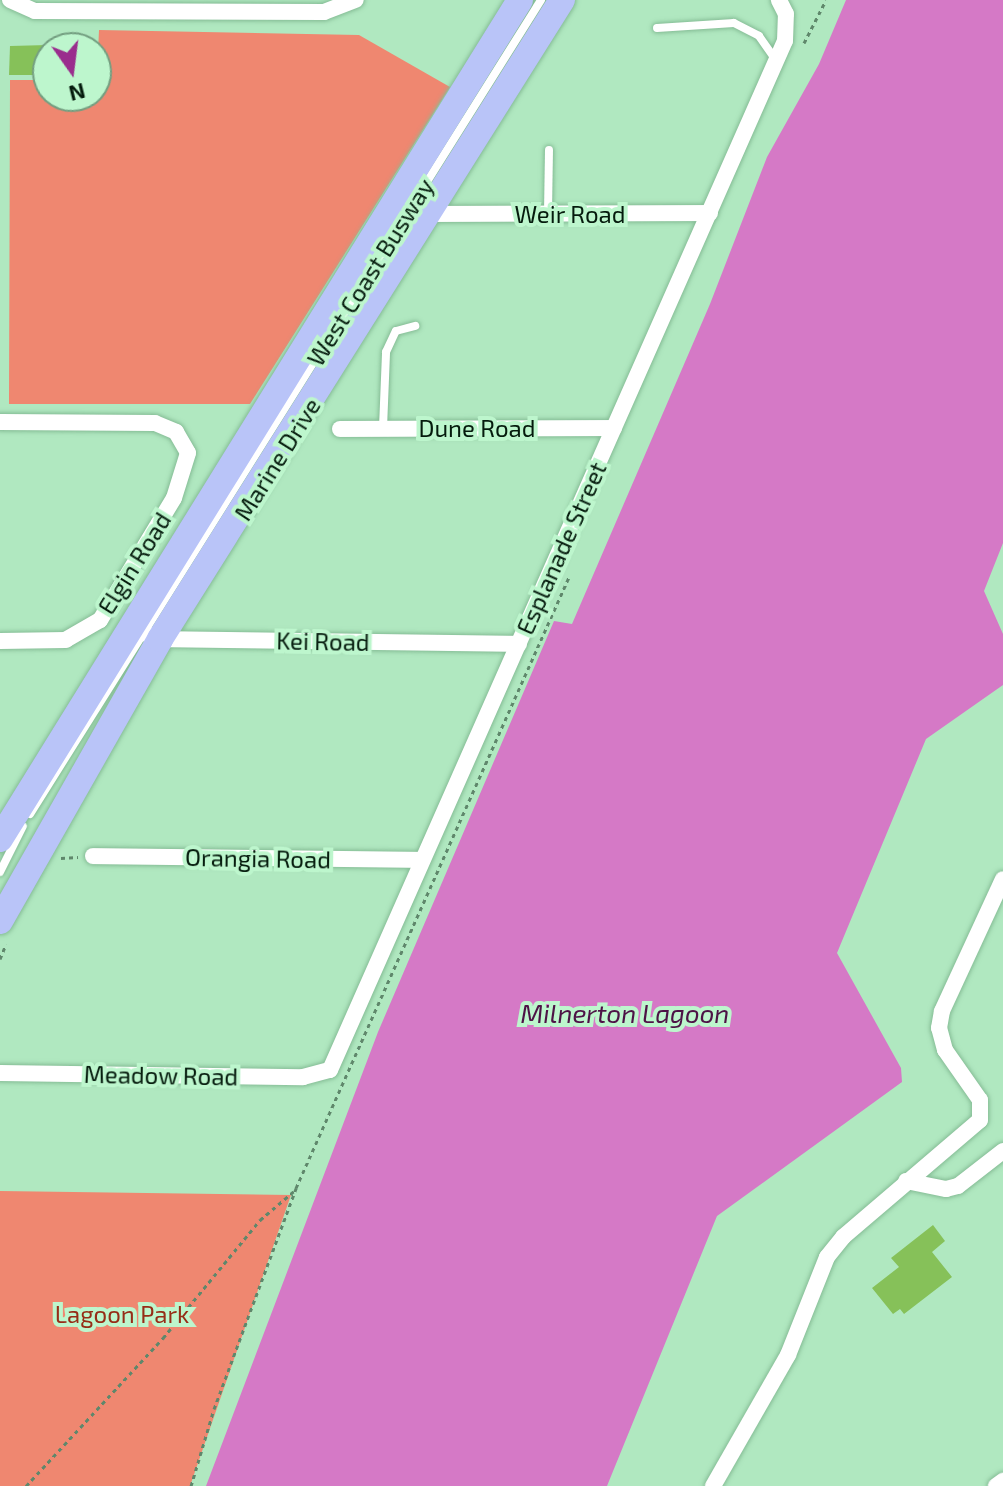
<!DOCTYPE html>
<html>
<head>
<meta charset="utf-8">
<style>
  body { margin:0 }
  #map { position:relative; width:1003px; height:1486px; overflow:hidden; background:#b0e8c0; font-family:"Exo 2",sans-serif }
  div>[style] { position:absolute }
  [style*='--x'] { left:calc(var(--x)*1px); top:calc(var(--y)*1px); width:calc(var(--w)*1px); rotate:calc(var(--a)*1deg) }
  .green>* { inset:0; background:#ef8770 }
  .water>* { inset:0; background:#d579c6 }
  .building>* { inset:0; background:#86c159 }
  .path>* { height:3px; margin-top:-1.5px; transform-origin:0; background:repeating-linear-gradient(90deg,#5f876b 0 4px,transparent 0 8px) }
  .roads { filter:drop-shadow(0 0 2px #85bc95) drop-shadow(0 0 2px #85bc95) }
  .lane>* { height:8px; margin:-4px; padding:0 4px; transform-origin:4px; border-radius:4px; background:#fff }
  .street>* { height:16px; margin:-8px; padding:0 8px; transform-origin:8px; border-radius:8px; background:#fff }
  .primary>* { height:26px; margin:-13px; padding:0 13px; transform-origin:13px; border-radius:13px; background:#b9c4f8 }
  span { translate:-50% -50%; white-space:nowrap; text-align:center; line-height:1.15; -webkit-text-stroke:8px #bdf6cd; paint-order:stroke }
  .street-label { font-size:24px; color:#051b0d }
  .park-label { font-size:24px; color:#962d17 }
  .water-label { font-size:26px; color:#4d1346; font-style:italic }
  .north { position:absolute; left:32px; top:32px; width:80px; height:80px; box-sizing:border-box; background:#bdf6cd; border:2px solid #739e80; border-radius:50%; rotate:166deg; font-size:22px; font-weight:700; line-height:32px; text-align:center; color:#051b0d }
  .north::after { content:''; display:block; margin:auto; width:28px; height:36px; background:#9a2d8d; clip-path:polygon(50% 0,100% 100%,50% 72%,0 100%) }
</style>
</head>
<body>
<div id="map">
  <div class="green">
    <div style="clip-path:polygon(99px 30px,359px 35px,450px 87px,250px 404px,9px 404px,10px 80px,48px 80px,48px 96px,96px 96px)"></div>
    <div style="clip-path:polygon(0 1191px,291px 1195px,190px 1486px,0 1486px)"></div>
  </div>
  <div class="water">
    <div style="clip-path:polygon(846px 0,1003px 0,1003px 543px,984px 591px,1003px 634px,1003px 685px,926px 739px,837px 953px,901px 1068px,902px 1082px,717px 1216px,607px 1486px,206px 1486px,378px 1032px,554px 621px,572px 624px,710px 304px,767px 157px,819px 64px)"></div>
  </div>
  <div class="building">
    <div style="clip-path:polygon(48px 45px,48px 75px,9px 75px,10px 46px)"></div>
    <div style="clip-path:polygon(933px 1225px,945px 1241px,932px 1252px,952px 1277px,904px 1314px,900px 1309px,893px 1314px,872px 1288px,899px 1267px,891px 1258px)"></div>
  </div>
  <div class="path">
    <div style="--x:804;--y:43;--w:48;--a:-62.9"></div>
    <div style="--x:61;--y:858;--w:17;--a:-3"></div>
    <div style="--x:0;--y:959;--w:16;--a:-68"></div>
    <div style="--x:26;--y:1486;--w:202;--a:-47.2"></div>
    <div style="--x:163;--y:1338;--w:153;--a:-50.6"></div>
    <div style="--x:260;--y:1220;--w:45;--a:-40.5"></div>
    <div style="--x:191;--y:1486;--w:80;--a:-73.4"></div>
    <div style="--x:214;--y:1409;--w:236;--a:-69.6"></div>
    <div style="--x:296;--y:1188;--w:669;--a:-65.92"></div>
  </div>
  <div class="roads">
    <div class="lane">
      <div style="--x:657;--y:28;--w:77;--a:-3.7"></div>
      <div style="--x:734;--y:23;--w:28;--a:27"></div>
      <div style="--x:759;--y:36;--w:29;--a:55"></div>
      <div style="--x:548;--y:213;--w:63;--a:-89.1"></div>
      <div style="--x:383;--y:428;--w:76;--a:-87.7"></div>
      <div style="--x:386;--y:352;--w:23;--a:-65"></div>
      <div style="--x:396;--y:331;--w:20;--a:-15"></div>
      <div style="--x:30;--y:814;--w:961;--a:-57.88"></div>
      <div style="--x:0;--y:872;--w:51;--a:-63.4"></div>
    </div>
    <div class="street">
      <div style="--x:10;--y:0;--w:27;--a:24"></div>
      <div style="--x:35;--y:11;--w:289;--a:0.2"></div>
      <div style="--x:324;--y:12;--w:34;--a:-21"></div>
      <div style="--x:431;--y:214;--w:279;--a:-0.2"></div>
      <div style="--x:0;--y:422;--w:155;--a:0.4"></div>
      <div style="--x:155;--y:423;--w:23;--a:23"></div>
      <div style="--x:176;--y:432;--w:24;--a:60"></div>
      <div style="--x:188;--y:453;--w:47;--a:107.3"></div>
      <div style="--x:174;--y:498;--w:143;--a:121.2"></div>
      <div style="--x:100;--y:620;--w:39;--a:150"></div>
      <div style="--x:66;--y:640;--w:66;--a:179.1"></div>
      <div style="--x:340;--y:429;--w:274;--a:-0.2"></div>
      <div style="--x:130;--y:628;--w:32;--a:20"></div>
      <div style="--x:160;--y:639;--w:359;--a:0.8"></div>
      <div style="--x:93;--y:856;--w:329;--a:0.7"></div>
      <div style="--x:0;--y:1073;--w:303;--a:0.8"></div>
      <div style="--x:303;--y:1077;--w:28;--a:-15"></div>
      <div style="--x:330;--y:1070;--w:1125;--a:-66.15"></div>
      <div style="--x:785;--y:41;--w:27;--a:-88"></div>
      <div style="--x:786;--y:14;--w:16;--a:-117"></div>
      <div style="--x:906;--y:1181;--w:41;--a:11.3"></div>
      <div style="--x:946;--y:1189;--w:12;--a:-14"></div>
      <div style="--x:958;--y:1186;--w:57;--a:-37.9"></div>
      <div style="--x:713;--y:1486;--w:151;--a:-60.2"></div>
      <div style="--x:788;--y:1355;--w:105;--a:-68.3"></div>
      <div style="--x:827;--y:1257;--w:26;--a:-51"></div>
      <div style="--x:843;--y:1237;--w:180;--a:-40.5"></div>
      <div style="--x:980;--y:1120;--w:20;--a:-90"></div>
      <div style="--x:980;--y:1100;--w:61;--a:-125"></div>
      <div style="--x:945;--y:1050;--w:23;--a:-105"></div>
      <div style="--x:939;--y:1028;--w:17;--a:-80"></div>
      <div style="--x:942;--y:1011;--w:145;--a:-65.2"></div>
      <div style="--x:996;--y:1486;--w:9;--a:-36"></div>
    </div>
    <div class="primary">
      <div style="--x:0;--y:839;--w:987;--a:-58.21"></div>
      <div style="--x:0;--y:921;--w:324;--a:-60.4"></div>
      <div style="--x:160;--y:639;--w:755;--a:-57.83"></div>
    </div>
  </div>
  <div class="street-label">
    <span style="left:570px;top:214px">Weir Road</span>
    <span style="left:370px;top:272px;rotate:-58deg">West Coast Busway</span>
    <span style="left:477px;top:428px">Dune Road</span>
    <span style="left:277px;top:459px;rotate:-58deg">Marine Drive</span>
    <span style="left:561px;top:548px;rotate:-66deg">Esplanade Street</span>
    <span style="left:134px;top:563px;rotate:-58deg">Elgin Road</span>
    <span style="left:323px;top:641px;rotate:1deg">Kei Road</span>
    <span style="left:258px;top:858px;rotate:1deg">Orangia Road</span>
    <span style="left:161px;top:1075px;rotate:1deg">Meadow Road</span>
  </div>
  <div class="park-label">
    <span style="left:122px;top:1314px">Lagoon Park</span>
  </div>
  <div class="water-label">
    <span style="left:625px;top:1013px">Milnerton Lagoon</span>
  </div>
  <div class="north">N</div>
</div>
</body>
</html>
